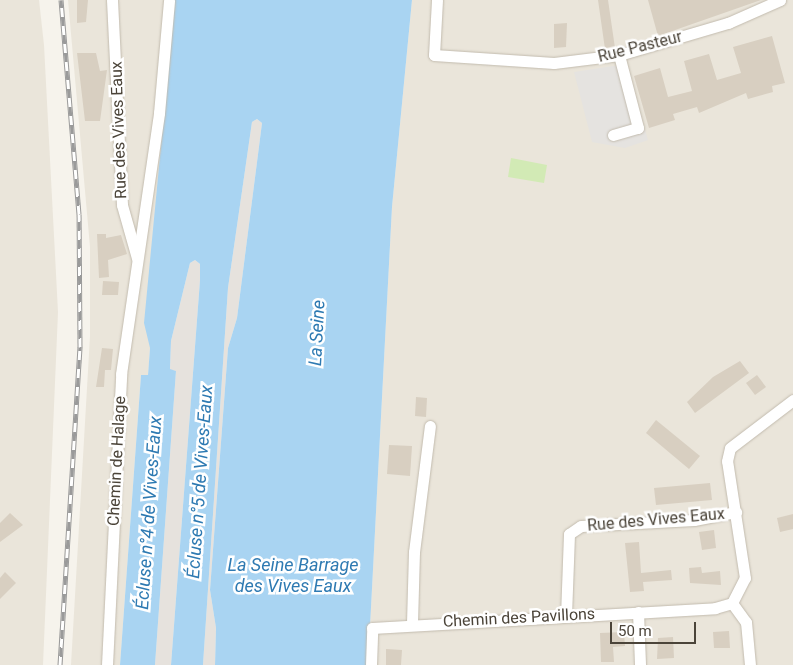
<!DOCTYPE html>
<html>
<head>
<meta charset="utf-8">
<style>
  body { margin:0 }
  #map { position:relative; width:793px; height:665px; overflow:hidden; background:#f6f3ec; font-family:Roboto,sans-serif }
  div>[style] { position:absolute }
  [style*='--x'] { left:calc(var(--x)*1px); top:calc(var(--y)*1px); width:calc(var(--w)*1px); rotate:calc(var(--a)*1deg) }
  .residential>* { inset:0; background:#eae5da }
  .industrial>* { inset:0; background:#e6e2dd }
  .green>* { inset:0; background:#d2eab5 }
  .parking>* { inset:0; background:#e5e3e0 }
  .water>* { inset:0; background:#a9d4f2 }
  .building>* { inset:0; background:#d8cfc1 }
  .roads { filter:drop-shadow(0 0 1px #c2bbae) drop-shadow(0 0 1px #c2bbae) }
  .minor>* { height:11px; margin:-5.5px; padding:0 5.5px; transform-origin:5.5px; border-radius:5.5px; background:#fff }
  .rail>* { height:5px; margin-top:-2.5px; transform-origin:0; background:repeating-linear-gradient(90deg,#fff 0 9px,#9a9a9a 0 18px); box-sizing:border-box; border-block:1px solid #9a9a9a }
  span { translate:-50% -50%; white-space:nowrap; text-align:center; line-height:1.15; -webkit-text-stroke:5px #fff; paint-order:stroke }
  .street-label { font-size:16px; color:#4b4439 }
  .water-label { font-size:18px; color:#2e7ab2; font-style:italic }
  .scale { position:absolute; left:610px; top:622px; width:86px; height:22px; box-sizing:border-box; border:2px solid #4b4439; border-top:0; padding-left:6px; font-size:15px; line-height:18px; white-space:nowrap; color:#4b4439; -webkit-text-stroke:4px #fff; paint-order:stroke }
</style>
</head>
<body>
<div id="map">
  <div class="residential">
    <div style="clip-path:polygon(0 0,39px 0,44px 45px,58px 312px,43px 665px,0 665px)"></div>
    <div style="clip-path:polygon(68px 0,175px 0,148px 376px,141px 375px,120px 665px,71px 665px,90px 336px,90px 247px)"></div>
    <div style="clip-path:polygon(412px 0,793px 0,793px 665px,368px 665px,392px 207px)"></div>
  </div>
  <div class="industrial">
    <div style="clip-path:polygon(257px 119px,262px 123px,237px 318px,228px 348px,210px 590px,216px 628px,215px 665px,203px 665px,228px 288px,252px 122px)"></div>
    <div style="clip-path:polygon(195px 260px,200px 264px,200px 280px,171px 665px,155px 665px,176px 371px,170px 370px,171px 341px,190px 263px)"></div>
  </div>
  <div class="green">
    <div style="clip-path:polygon(511px 158px,547px 165px,544px 183px,508px 177px)"></div>
  </div>
  <div class="parking">
    <div style="clip-path:polygon(626px 64px,648px 140px,625px 148px,592px 142px,574px 72px)"></div>
  </div>
  <div class="water">
    <div style="clip-path:polygon(175px 0,412px 0,392px 207px,368px 665px,215px 665px,216px 628px,210px 590px,228px 348px,237px 318px,262px 123px,257px 119px,252px 122px,228px 288px,203px 665px,171px 665px,200px 280px,200px 264px,195px 260px,190px 263px,171px 341px,170px 369px,176px 371px,155px 665px,120px 665px,141px 375px,148px 375px,150px 348px,144px 323px)"></div>
  </div>
  <div class="building">
    <div style="clip-path:polygon(77px 0,88px 0,86px 22px,77px 23px)"></div>
    <div style="clip-path:polygon(598px 0,608px 0,615px 48px,605px 49px)"></div>
    <div style="clip-path:polygon(648px 0,761px 0,658px 36px)"></div>
    <div style="clip-path:polygon(567px 23px,566px 47px,554px 48px,554px 24px)"></div>
    <div style="clip-path:polygon(772px 36px,785px 83px,772px 86px,773px 92px,748px 99px,746px 93px,699px 113px,697px 107px,673px 114px,675px 120px,649px 128px,634px 76px,660px 68px,668px 97px,692px 91px,684px 61px,709px 54px,717px 80px,741px 73px,733px 47px)"></div>
    <div style="clip-path:polygon(77px 53px,96px 53px,100px 71px,107px 70px,100px 121px,85px 121px)"></div>
    <div style="clip-path:polygon(97px 234px,106px 234px,106px 238px,121px 235px,127px 254px,108px 260px,109px 277px,99px 278px)"></div>
    <div style="clip-path:polygon(103px 281px,119px 282px,118px 295px,102px 295px)"></div>
    <div style="clip-path:polygon(102px 348px,113px 349px,111px 370px,105px 370px,104px 387px,96px 387px)"></div>
    <div style="clip-path:polygon(740px 361px,749px 373px,695px 413px,687px 402px,713px 377px)"></div>
    <div style="clip-path:polygon(757px 375px,766px 387px,755px 395px,746px 383px)"></div>
    <div style="clip-path:polygon(416px 397px,427px 398px,426px 417px,415px 416px)"></div>
    <div style="clip-path:polygon(656px 420px,700px 456px,689px 469px,646px 433px)"></div>
    <div style="clip-path:polygon(389px 445px,412px 446px,410px 476px,387px 474px)"></div>
    <div style="clip-path:polygon(710px 483px,712px 500px,656px 505px,654px 488px)"></div>
    <div style="clip-path:polygon(10px 513px,23px 525px,0 542px,0 523px)"></div>
    <div style="clip-path:polygon(793px 514px,793px 529px,780px 532px,777px 518px)"></div>
    <div style="clip-path:polygon(714px 530px,716px 548px,702px 550px,699px 532px)"></div>
    <div style="clip-path:polygon(639px 542px,641px 573px,671px 570px,672px 580px,643px 582px,644px 591px,630px 592px,625px 543px)"></div>
    <div style="clip-path:polygon(701px 567px,702px 573px,720px 571px,721px 585px,690px 583px,689px 568px)"></div>
    <div style="clip-path:polygon(5px 572px,16px 583px,0 599px,0 578px)"></div>
    <div style="clip-path:polygon(729px 631px,730px 648px,714px 648px,713px 632px)"></div>
    <div style="clip-path:polygon(624px 632px,625px 646px,613px 647px,614px 662px,601px 662px,600px 633px)"></div>
    <div style="clip-path:polygon(673px 637px,674px 658px,657px 659px,658px 638px)"></div>
    <div style="clip-path:polygon(386px 649px,402px 650px,401px 665px,386px 665px)"></div>
  </div>
  <div class="roads">
    <div class="minor">
      <div style="--x:112;--y:0;--w:205;--a:87.2"></div>
      <div style="--x:122;--y:205;--w:55;--a:74.2"></div>
      <div style="--x:437;--y:0;--w:55;--a:93.1"></div>
      <div style="--x:434;--y:55;--w:120;--a:3.8"></div>
      <div style="--x:554;--y:63;--w:65;--a:-7"></div>
      <div style="--x:619;--y:55;--w:114;--a:-16.4"></div>
      <div style="--x:728;--y:23;--w:57;--a:-23.9"></div>
      <div style="--x:613;--y:135;--w:26;--a:-16"></div>
      <div style="--x:638;--y:128;--w:75;--a:-104.6"></div>
      <div style="--x:732;--y:603;--w:28;--a:-63"></div>
      <div style="--x:745;--y:578;--w:118;--a:-98.7"></div>
      <div style="--x:727;--y:461;--w:13;--a:-77"></div>
      <div style="--x:730;--y:448;--w:79;--a:-37.3"></div>
      <div style="--x:732;--y:603;--w:24;--a:54"></div>
      <div style="--x:746;--y:622;--w:43;--a:84.7"></div>
      <div style="--x:638;--y:612;--w:53;--a:87.8"></div>
      <div style="--x:566;--y:616;--w:82;--a:-87.9"></div>
      <div style="--x:569;--y:534;--w:14;--a:-34"></div>
      <div style="--x:581;--y:526;--w:113;--a:-3"></div>
      <div style="--x:694;--y:520;--w:43;--a:-10.8"></div>
      <div style="--x:412;--y:623;--w:71;--a:-88.4"></div>
      <div style="--x:414;--y:552;--w:127;--a:-82.8"></div>
      <div style="--x:107;--y:665;--w:291;--a:-87.2"></div>
      <div style="--x:121;--y:374;--w:264;--a:-81.7"></div>
      <div style="--x:159;--y:113;--w:113;--a:-84.9"></div>
      <div style="--x:371;--y:665;--w:37;--a:-88"></div>
      <div style="--x:372;--y:628;--w:344;--a:-3.3"></div>
      <div style="--x:715;--y:608;--w:18;--a:-16"></div>
    </div>
  </div>
  <div class="rail">
    <div style="--x:60;--y:665;--w:319;--a:-86.4"></div>
    <div style="--x:80;--y:347;--w:133;--a:-90.4"></div>
    <div style="--x:79;--y:214;--w:215;--a:-94.8"></div>
  </div>
  <div class="street-label">
    <span style="left:640px;top:47px;rotate:-14deg">Rue Pasteur</span>
    <span style="left:119px;top:130px;rotate:-92deg">Rue des Vives Eaux</span>
    <span style="left:117px;top:461px;rotate:-87deg">Chemin de Halage</span>
    <span style="left:656px;top:520px;rotate:-5deg">Rue des Vives Eaux</span>
    <span style="left:519px;top:618px;rotate:-3deg">Chemin des Pavillons</span>
  </div>
  <div class="water-label">
    <span style="left:317px;top:333px;rotate:-87deg">La Seine</span>
    <span style="left:200px;top:482px;rotate:-86deg">Écluse n°5 de Vives-Eaux</span>
    <span style="left:149px;top:513px;rotate:-86deg">Écluse n°4 de Vives-Eaux</span>
    <span style="left:293px;top:576px">La Seine Barrage<br>des Vives Eaux</span>
  </div>
  <div class="scale">50 m</div>
</div>
</body>
</html>
